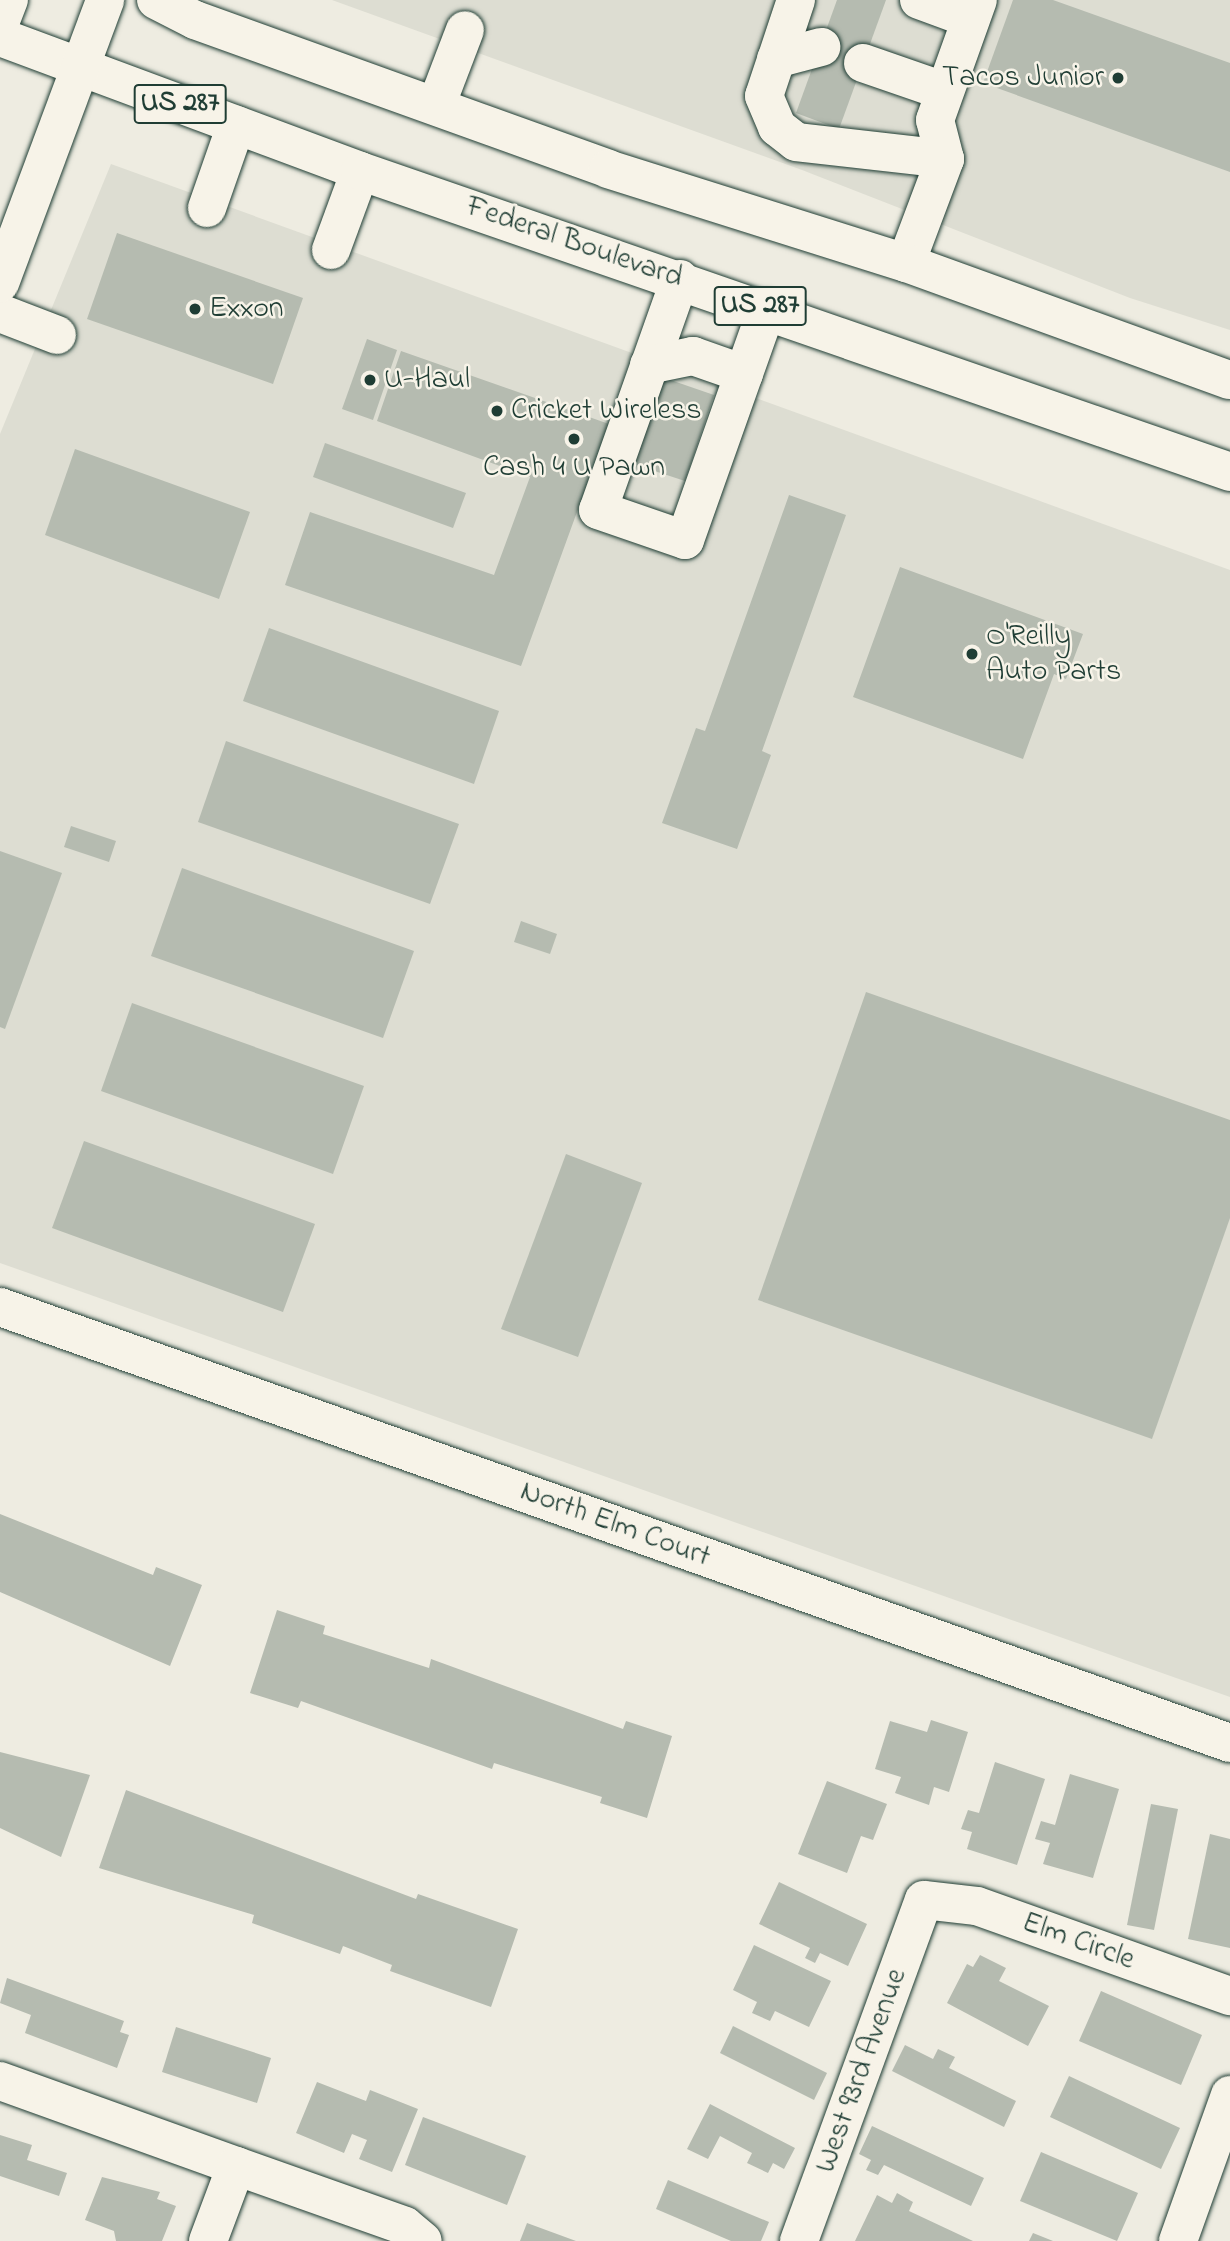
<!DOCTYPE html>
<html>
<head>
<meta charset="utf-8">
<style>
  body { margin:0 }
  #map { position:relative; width:1230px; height:2241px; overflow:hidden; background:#eeece1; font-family:"Indie Flower",sans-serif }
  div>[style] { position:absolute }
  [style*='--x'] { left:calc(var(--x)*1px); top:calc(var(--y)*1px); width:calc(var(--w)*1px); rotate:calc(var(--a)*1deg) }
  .built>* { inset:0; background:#ddddd2 }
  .building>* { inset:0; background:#b5bbb0 }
  .roads { filter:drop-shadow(0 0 2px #1f3d34) drop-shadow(0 0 2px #1f3d34) }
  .minor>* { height:38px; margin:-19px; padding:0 19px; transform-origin:19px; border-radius:19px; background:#f7f3e8 }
  .major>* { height:38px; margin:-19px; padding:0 19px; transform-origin:19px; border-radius:19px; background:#f7f3e8 }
  .dots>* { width:19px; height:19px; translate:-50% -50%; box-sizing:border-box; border:4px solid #f7f3e8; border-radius:50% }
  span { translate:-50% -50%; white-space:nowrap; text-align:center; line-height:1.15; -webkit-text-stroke:5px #f7f3e8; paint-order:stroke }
  .shield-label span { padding:2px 5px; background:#f7f3e8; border:2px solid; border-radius:5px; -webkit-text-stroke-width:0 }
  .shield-label { font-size:28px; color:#1f3d34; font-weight:700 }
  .poi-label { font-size:30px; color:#1f3d34 }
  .right { translate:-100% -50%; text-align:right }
  .left { translate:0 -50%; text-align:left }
  .street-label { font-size:30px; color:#1f3d34 }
</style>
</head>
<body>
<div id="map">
  <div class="built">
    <div style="clip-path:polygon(332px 0,1230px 0,1230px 330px,1130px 298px,802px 170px)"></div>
    <div style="clip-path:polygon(111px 164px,1230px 570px,1230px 1697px,0 1263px,0 434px)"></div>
  </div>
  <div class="building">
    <div style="clip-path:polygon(837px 0,886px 0,839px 129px,796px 113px)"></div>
    <div style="clip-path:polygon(1013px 0,1053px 0,1230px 63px,1230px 172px,983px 83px)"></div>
    <div style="clip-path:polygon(117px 233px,303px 298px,273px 384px,87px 319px)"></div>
    <div style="clip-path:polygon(367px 339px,397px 350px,373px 420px,342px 409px)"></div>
    <div style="clip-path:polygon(401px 351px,609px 424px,521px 666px,285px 585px,310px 512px,494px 575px,530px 477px,377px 421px)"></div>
    <div style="clip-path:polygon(656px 375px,714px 395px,685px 481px,627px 462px)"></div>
    <div style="clip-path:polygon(325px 443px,466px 493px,453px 528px,313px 477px)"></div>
    <div style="clip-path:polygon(75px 449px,250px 512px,219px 599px,45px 535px)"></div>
    <div style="clip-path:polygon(789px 495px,846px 515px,762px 751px,771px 755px,737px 849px,662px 823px,696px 728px,705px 731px)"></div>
    <div style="clip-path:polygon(900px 567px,1083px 634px,1066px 679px,1054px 674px,1023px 759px,853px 697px)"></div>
    <div style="clip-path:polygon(269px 628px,499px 711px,474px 784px,243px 701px)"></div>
    <div style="clip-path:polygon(226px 741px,459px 824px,430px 904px,198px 822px)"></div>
    <div style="clip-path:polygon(71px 826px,116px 841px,109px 862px,64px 847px)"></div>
    <div style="clip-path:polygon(0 851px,62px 873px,5px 1029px,0 1027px)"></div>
    <div style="clip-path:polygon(182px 868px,414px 951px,383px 1038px,151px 956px)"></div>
    <div style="clip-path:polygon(521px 921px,557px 934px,550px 954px,514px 942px)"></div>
    <div style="clip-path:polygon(866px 992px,1230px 1120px,1230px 1218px,1152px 1439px,758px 1300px)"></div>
    <div style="clip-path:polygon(132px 1003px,364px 1086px,333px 1174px,101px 1091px)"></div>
    <div style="clip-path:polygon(84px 1141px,315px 1224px,283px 1312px,52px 1228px)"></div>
    <div style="clip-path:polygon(566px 1154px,642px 1183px,578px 1357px,501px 1329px)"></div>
    <div style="clip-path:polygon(0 1514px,153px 1575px,156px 1567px,202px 1585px,170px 1666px,0 1592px)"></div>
    <div style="clip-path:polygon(277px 1610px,325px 1626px,323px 1634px,429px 1668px,431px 1659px,623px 1729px,626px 1721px,672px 1736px,647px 1818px,600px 1803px,602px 1797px,494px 1763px,492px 1769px,301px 1701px,298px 1708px,250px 1693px)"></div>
    <div style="clip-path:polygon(931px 1720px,968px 1732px,949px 1792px,934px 1787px,929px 1805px,895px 1793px,901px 1777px,875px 1769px,890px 1721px,927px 1732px)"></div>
    <div style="clip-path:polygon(0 1752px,90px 1775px,61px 1857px,0 1828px)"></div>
    <div style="clip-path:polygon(995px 1762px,1045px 1779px,1017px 1865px,967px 1849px,972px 1832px,961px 1829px,968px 1810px,979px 1813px)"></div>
    <div style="clip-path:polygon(1070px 1774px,1119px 1789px,1093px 1878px,1043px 1864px,1050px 1843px,1035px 1839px,1041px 1821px,1055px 1825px)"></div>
    <div style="clip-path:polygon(827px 1781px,887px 1804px,873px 1840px,861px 1836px,847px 1873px,798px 1854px)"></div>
    <div style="clip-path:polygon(126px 1790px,416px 1899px,418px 1894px,518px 1929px,491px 2007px,390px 1971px,392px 1965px,343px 1946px,340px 1954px,252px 1923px,254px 1915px,99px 1868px)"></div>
    <div style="clip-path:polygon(1151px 1804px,1178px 1809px,1154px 1930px,1127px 1925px)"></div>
    <div style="clip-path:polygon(1210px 1834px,1230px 1839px,1230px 1948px,1188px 1939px)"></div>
    <div style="clip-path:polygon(779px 1882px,867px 1924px,848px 1966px,820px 1953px,815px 1963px,805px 1958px,810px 1948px,759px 1924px)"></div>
    <div style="clip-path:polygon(754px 1945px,831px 1981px,809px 2027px,775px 2011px,770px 2021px,752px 2013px,757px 2002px,733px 1990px)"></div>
    <div style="clip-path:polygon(980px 1955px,1006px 1968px,999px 1981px,1049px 2006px,1028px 2046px,947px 2003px,967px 1964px,973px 1967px)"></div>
    <div style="clip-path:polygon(7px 1978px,124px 2021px,120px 2032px,129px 2035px,117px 2068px,25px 2033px,31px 2015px,0 2003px)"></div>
    <div style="clip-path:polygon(1101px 1991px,1202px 2035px,1181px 2085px,1079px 2041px)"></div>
    <div style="clip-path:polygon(733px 2026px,827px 2073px,814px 2100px,720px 2053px)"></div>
    <div style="clip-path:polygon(176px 2027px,271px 2058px,257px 2103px,162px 2072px)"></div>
    <div style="clip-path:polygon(905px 2045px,933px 2059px,938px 2049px,955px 2057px,949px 2068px,1016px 2101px,1004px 2127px,892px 2071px)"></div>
    <div style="clip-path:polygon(1069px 2076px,1180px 2128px,1161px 2169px,1050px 2117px)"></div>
    <div style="clip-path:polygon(317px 2082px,366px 2101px,370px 2090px,418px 2109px,392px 2172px,359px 2159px,367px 2140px,352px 2134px,344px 2153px,296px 2133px)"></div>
    <div style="clip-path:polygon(710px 2104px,795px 2148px,784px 2169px,773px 2163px,768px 2173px,747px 2163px,752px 2153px,720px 2136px,708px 2159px,687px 2149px)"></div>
    <div style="clip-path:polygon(423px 2117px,526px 2156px,507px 2205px,405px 2165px)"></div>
    <div style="clip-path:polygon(872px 2126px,984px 2178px,971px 2206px,884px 2165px,878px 2175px,866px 2170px,871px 2160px,859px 2154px)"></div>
    <div style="clip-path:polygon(0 2135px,32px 2145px,27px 2160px,67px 2173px,59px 2196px,0 2176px)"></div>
    <div style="clip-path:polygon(1041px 2152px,1138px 2193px,1117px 2241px,1020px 2201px)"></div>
    <div style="clip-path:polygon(102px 2177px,160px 2192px,157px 2199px,176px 2206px,162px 2241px,116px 2241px,114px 2231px,85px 2220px)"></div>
    <div style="clip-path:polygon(668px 2180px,769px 2222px,761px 2241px,731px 2241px,656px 2209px)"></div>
    <div style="clip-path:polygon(897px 2193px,913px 2202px,909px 2211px,973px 2241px,855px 2241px,877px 2195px,892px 2203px)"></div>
    <div style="clip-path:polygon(527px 2223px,576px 2241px,520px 2241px)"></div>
    <div style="clip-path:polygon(1033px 2233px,1053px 2241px,1029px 2241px)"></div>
  </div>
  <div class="roads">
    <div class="minor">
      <div style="--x:796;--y:0;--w:101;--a:108.4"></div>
      <div style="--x:764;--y:96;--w:34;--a:67"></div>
      <div style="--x:777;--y:127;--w:24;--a:38"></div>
      <div style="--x:796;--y:142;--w:150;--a:6.5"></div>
      <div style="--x:919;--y:0;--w:55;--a:20.1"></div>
      <div style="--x:776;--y:59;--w:47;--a:-14.9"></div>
      <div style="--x:863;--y:63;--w:86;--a:19.1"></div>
      <div style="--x:436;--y:106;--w:81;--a:-69.1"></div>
      <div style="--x:207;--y:208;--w:88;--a:-70.7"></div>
      <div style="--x:331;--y:250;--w:84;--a:-69.8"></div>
      <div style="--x:906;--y:263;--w:111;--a:-69.4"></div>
      <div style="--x:945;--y:159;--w:40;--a:-104.4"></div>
      <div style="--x:935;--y:120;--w:127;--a:-70.3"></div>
      <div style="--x:680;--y:279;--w:245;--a:109.5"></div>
      <div style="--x:598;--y:510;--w:92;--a:19"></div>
      <div style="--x:685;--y:540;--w:245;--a:-70.5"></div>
      <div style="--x:0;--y:313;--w:61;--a:21.1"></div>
      <div style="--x:649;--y:365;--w:45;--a:-11.6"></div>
      <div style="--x:693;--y:356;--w:54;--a:19.4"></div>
      <div style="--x:0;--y:1307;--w:1305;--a:19.52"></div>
      <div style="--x:0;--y:2081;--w:251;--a:19.8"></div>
      <div style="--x:208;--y:2241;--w:80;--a:-69.5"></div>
      <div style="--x:236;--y:2166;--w:179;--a:19.5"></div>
      <div style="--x:405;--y:2226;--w:23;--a:40"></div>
      <div style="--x:799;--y:2241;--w:363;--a:-69.9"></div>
      <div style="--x:924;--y:1900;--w:53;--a:6.5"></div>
      <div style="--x:977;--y:1906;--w:269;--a:19.6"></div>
      <div style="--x:1178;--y:2241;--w:155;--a:-70.4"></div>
    </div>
    <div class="major">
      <div style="--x:156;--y:0;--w:44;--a:27.1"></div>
      <div style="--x:195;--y:20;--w:439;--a:19.8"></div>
      <div style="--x:608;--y:169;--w:312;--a:17.5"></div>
      <div style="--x:906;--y:263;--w:344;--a:19.9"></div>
      <div style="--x:0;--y:23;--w:25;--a:-69"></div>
      <div style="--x:0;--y:37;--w:384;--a:20.4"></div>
      <div style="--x:360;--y:171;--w:921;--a:19.08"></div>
      <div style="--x:0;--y:283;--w:302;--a:-69.6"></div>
    </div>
  </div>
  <div class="dots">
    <div style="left:1118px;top:78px;background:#1f3d34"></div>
    <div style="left:195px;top:309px;background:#1f3d34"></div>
    <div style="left:370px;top:380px;background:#1f3d34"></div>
    <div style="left:497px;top:411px;background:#1f3d34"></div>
    <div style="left:574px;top:439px;background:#1f3d34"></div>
    <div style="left:972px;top:654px;background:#1f3d34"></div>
  </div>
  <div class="shield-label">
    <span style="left:180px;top:104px">US 287</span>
    <span style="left:760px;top:306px">US 287</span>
  </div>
  <div class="poi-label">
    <span class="right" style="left:1104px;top:78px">Tacos Junior</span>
    <span class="left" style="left:209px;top:309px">Exxon</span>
    <span class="left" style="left:384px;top:380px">U-Haul</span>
    <span class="left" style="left:511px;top:411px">Cricket Wireless</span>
    <span style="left:574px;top:468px">Cash 4 U Pawn</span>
    <span class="left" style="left:986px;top:654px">O'Reilly<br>Auto Parts</span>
  </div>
  <div class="street-label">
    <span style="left:574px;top:243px;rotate:19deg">Federal Boulevard</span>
    <span style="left:615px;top:1525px;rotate:20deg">North Elm Court</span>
    <span style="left:1078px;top:1942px;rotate:20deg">Elm Circle</span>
    <span style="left:862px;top:2071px;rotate:-70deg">West 93rd Avenue</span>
  </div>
</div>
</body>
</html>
